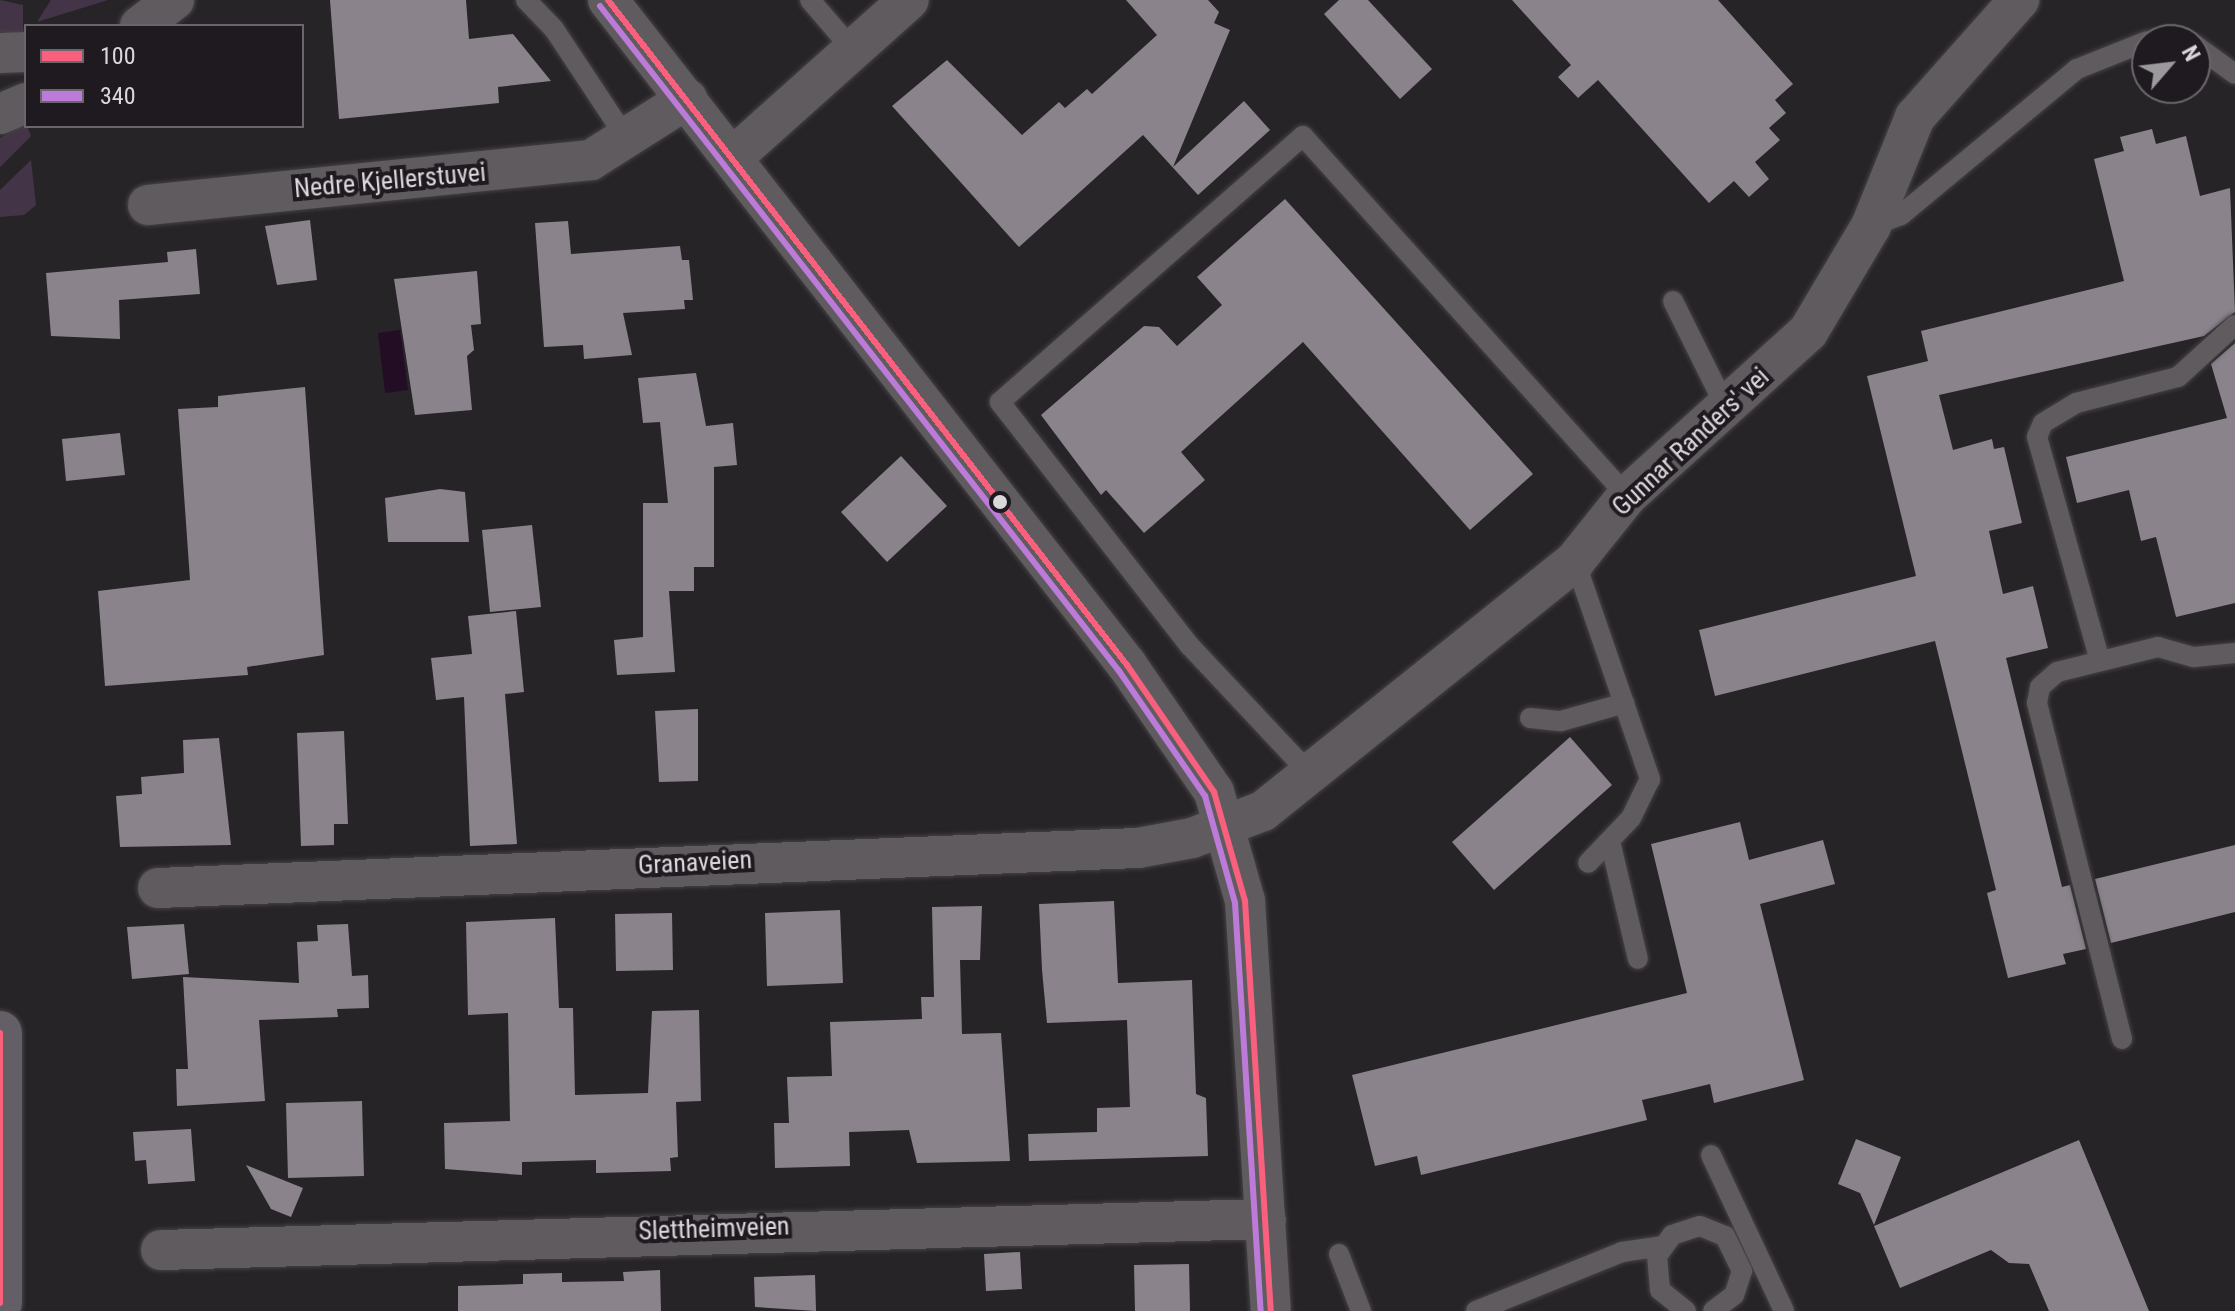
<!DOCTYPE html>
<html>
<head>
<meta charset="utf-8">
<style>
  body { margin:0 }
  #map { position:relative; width:2235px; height:1311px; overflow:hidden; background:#272428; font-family:"Roboto Condensed",sans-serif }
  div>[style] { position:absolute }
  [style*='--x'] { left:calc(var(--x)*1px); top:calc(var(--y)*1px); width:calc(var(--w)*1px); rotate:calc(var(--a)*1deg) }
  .green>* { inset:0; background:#443447 }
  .water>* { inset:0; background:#220d25 }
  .building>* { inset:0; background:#8a838c }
  .roads { filter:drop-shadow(0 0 2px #444244) drop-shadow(0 0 2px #444244) }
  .service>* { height:20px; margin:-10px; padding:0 10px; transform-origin:10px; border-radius:10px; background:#5f5b5f }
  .minor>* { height:40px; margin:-20px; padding:0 20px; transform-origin:20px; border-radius:20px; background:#5f5b5f }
  .trunk>* { height:44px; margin:-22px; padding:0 22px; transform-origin:22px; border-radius:22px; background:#645e66 }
  .bus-1>* { height:6px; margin:-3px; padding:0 3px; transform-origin:3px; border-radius:3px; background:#f8607d }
  .bus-2>* { height:6px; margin:-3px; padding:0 3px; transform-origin:3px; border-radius:3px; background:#bd7bd9 }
  .dots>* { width:22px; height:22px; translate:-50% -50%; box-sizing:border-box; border:4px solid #1e1a1f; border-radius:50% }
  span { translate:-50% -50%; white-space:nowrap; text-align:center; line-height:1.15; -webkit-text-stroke:8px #1e1a1f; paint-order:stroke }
  .street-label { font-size:26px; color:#dbd8dc }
  .legend { position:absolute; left:24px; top:24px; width:280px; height:104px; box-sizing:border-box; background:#1e1a1f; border:2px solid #6a666b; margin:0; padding:10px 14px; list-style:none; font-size:24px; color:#dbd8dc }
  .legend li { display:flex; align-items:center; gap:16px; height:40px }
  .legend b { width:40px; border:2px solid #6a666b }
  .north { position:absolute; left:2131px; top:24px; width:80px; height:80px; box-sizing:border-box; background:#1e1a1f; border:2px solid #6a666b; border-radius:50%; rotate:62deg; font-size:22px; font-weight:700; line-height:32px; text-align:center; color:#dbd8dc }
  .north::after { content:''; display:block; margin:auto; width:28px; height:36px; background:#9c999d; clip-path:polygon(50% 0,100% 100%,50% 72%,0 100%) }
</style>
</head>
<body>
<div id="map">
  <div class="green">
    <div style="clip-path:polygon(0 0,23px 5px,23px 36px,0 32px)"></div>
    <div style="clip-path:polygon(51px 0,108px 0,37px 22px)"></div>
    <div style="clip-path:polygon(26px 123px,31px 136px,0 167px,0 138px)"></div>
    <div style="clip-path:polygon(31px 160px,36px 205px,24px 215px,0 217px,0 190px)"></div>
  </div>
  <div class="water">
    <div style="clip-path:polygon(400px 330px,408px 390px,385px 393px,378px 333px)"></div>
  </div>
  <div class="building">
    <div style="clip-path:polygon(330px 0,466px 0,469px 39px,513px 34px,551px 81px,498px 87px,499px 103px,339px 119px)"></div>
    <div style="clip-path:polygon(1126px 0,1208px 0,1219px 12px,1214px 23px,1230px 30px,1173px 167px,1244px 101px,1270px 130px,1198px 195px,1143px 135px,1019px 247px,892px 106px,947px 60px,1022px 135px,1059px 102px,1065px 108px,1087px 89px,1092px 94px,1157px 35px)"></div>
    <div style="clip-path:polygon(1339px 0,1368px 0,1432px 69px,1400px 99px,1324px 14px)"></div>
    <div style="clip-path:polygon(1512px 0,1718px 0,1793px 84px,1775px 100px,1786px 113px,1769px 128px,1780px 140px,1755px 162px,1769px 179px,1749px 197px,1734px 181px,1709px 203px,1598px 80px,1578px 98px,1558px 77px,1571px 65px)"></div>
    <div style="clip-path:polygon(2152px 129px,2156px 144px,2186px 136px,2200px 196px,2230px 188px,2235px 312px,2204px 336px,1939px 395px,1953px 450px,1992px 439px,1994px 449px,2004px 447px,2022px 523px,1989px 531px,2003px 594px,2033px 586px,2048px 648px,2006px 658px,2062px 887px,2070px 885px,2086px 949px,2063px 954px,2066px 964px,2008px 978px,1987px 893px,1996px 890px,1935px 641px,1715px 696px,1699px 630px,1916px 576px,1867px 376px,1928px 361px,1921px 331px,2124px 281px,2094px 159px,2124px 151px,2120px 137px)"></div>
    <div style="clip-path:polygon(1285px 199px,1533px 474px,1470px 530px,1303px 342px,1181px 452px,1205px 480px,1144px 533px,1106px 490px,1101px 495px,1041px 415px,1144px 326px,1159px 327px,1177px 346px,1222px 305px,1197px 277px)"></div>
    <div style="clip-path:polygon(310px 220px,317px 280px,277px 285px,265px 226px)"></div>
    <div style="clip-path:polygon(568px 221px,571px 254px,680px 246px,682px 260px,689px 260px,693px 300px,684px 300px,685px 309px,623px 313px,632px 355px,584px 359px,583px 345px,544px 347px,535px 223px)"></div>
    <div style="clip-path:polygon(196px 249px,200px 294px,119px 300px,120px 339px,51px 336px,46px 273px,168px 262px,167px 252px)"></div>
    <div style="clip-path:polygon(477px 271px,481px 324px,471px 325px,474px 350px,467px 356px,472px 410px,415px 415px,394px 279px)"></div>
    <div style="clip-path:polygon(2235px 343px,2235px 603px,2176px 617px,2156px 537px,2141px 541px,2129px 490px,2077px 503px,2066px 457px,2227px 418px,2211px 364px)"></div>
    <div style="clip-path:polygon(696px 373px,706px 426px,733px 423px,737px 465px,714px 467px,714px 567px,694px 567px,694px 591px,669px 591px,675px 672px,617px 675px,614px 640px,643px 637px,643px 503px,668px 503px,660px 422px,643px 423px,638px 378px)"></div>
    <div style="clip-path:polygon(305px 387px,324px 655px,247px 667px,248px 675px,105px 686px,98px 591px,190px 580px,178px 409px,218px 407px,218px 396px)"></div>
    <div style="clip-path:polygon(120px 433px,125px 475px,66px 481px,62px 439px)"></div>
    <div style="clip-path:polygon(901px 456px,947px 506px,887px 562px,841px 512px)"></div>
    <div style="clip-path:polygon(440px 489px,465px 492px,469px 542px,388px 542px,385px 498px)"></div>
    <div style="clip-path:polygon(532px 525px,541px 607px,490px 612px,482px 530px)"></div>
    <div style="clip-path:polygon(516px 611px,524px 692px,505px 694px,517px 844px,470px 846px,464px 697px,436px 700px,431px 658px,472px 654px,468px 616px)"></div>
    <div style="clip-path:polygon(698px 709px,698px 781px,659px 782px,655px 711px)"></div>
    <div style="clip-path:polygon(344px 731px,348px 824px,334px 824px,334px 845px,301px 846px,297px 733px)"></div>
    <div style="clip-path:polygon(1570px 737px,1612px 785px,1494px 890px,1452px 842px)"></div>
    <div style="clip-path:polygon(219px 738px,231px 845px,120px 847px,116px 796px,142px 794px,141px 777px,184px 773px,183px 740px)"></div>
    <div style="clip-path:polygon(1740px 822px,1749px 860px,1823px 840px,1835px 884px,1760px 904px,1804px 1080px,1714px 1103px,1710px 1084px,1673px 1093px,1642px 1100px,1647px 1120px,1421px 1175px,1417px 1156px,1375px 1166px,1352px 1075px,1687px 993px,1651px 844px)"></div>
    <div style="clip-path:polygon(2235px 845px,2235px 912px,2111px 943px,2095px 879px)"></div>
    <div style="clip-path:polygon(1114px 901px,1118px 983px,1192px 980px,1196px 1094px,1206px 1098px,1208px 1156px,1029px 1161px,1028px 1134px,1097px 1132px,1097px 1108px,1130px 1107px,1127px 1020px,1047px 1023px,1042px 970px,1039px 904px)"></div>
    <div style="clip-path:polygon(982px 906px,980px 960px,960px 960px,962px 1034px,1001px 1033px,1010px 1161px,917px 1163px,909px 1130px,849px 1132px,850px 1166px,775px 1168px,774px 1123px,789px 1123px,787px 1077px,832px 1076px,830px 1022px,922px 1019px,921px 997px,934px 997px,932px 907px)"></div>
    <div style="clip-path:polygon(840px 910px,843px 983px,767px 986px,765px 913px)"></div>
    <div style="clip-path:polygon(672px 913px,673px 970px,616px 971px,615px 914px)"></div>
    <div style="clip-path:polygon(555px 918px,559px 1008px,573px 1008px,575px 1095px,648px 1093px,652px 1011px,699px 1010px,701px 1101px,676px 1102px,678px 1157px,670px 1158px,671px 1171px,596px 1173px,596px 1160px,522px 1162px,522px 1175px,445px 1169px,444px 1123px,510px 1121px,508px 1013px,468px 1015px,466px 922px)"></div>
    <div style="clip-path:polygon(184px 924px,189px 974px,132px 979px,127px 927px)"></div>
    <div style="clip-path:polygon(348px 924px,352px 976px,368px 975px,369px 1008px,337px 1009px,338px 1017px,259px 1020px,265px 1101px,177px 1106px,176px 1069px,188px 1069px,183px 977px,299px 983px,297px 942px,318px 941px,317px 925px)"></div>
    <div style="clip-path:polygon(362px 1101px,364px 1176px,288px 1178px,286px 1103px)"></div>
    <div style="clip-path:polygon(191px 1129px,195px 1181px,148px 1184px,146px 1160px,135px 1161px,133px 1132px)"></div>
    <div style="clip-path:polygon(1856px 1139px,1901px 1157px,1874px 1225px,1860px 1193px,1838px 1184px)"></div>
    <div style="clip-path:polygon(2079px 1140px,2149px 1311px,2049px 1311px,2029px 1264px,2009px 1263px,1991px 1250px,1900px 1288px,1874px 1226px)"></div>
    <div style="clip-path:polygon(246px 1165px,303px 1188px,291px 1217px,271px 1209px)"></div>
    <div style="clip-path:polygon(1020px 1252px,1022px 1289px,986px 1291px,984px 1254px)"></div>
    <div style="clip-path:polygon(1189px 1264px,1190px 1311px,1135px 1311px,1134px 1265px)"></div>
    <div style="clip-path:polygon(660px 1270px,661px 1311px,458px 1311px,458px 1286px,523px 1284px,523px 1274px,562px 1273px,562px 1282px,624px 1281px,623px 1272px)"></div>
    <div style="clip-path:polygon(815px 1275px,816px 1311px,755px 1307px,754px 1277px)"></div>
  </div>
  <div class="roads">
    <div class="service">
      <div style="--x:526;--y:0;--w:40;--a:46"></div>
      <div style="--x:554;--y:29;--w:134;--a:56.5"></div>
      <div style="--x:810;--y:0;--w:66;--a:49.3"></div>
      <div style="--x:2153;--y:40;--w:30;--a:0"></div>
      <div style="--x:2195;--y:45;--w:49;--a:35.9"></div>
      <div style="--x:1871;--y:226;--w:32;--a:-20"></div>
      <div style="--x:1901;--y:215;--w:229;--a:-39.7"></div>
      <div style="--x:2077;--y:69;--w:75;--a:-21.8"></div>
      <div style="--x:1673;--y:301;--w:122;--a:63.6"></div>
      <div style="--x:1575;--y:561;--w:231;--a:71"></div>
      <div style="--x:1650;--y:779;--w:43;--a:116"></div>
      <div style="--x:1631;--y:818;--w:62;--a:133.7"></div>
      <div style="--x:2100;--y:661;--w:233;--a:-105.7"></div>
      <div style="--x:2037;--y:437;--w:15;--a:-67"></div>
      <div style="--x:2043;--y:423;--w:39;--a:-31"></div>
      <div style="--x:2076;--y:403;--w:105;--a:-14.3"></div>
      <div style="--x:2178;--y:377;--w:77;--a:-42.4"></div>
      <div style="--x:1530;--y:718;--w:31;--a:6"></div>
      <div style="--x:1561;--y:721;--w:66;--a:-15.7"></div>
      <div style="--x:1313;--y:777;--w:181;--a:-133.2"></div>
      <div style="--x:1189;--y:645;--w:308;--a:-127.9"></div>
      <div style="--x:1000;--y:402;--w:403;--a:-41.3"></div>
      <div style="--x:1303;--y:136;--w:484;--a:48"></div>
      <div style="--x:1610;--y:841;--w:121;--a:76.7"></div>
      <div style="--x:2122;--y:1039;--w:347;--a:-104.2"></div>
      <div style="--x:2037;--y:703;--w:16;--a:-79"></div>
      <div style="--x:2040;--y:687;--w:23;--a:-41"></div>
      <div style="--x:2057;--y:672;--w:104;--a:-13.9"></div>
      <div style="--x:2158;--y:647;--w:37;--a:16"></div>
      <div style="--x:2194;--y:657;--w:41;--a:-5.6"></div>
      <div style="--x:1711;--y:1155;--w:172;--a:64.9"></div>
      <div style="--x:1339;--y:1254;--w:61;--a:68.9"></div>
      <div style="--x:1476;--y:1311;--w:157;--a:-22"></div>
      <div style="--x:1622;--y:1252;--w:40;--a:-8.5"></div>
      <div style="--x:1686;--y:1311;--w:33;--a:-141"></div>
      <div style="--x:1660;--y:1290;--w:34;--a:-95"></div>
      <div style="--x:1657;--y:1256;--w:26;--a:-54"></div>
      <div style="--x:1672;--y:1235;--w:29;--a:-18"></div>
      <div style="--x:1700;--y:1226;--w:27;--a:22"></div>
      <div style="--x:1725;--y:1236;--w:39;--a:64"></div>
      <div style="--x:1742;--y:1271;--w:25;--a:108"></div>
      <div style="--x:1734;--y:1295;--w:26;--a:143"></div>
    </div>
    <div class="minor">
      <div style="--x:608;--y:0;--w:844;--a:52.03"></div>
      <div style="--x:1127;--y:665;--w:154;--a:55.6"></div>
      <div style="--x:1214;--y:792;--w:113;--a:74.1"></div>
      <div style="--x:1245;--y:901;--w:411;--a:86.4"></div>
      <div style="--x:140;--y:26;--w:43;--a:-37.4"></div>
      <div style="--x:0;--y:53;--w:26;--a:-2"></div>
      <div style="--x:0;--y:114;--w:28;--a:-23"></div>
      <div style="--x:732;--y:158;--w:237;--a:-41.8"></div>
      <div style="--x:148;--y:205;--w:445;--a:-5.8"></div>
      <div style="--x:591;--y:160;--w:114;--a:-32.4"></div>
      <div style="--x:158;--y:888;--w:981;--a:-2.34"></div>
      <div style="--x:1138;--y:848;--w:55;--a:-10.5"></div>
      <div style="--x:1192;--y:838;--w:76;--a:-20.8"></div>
      <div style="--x:1263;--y:811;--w:400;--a:-38.7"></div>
      <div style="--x:1575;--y:561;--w:83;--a:-51.3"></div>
      <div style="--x:1627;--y:496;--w:244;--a:-42.2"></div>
      <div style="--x:1808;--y:332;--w:123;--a:-59.3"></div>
      <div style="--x:1871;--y:226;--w:118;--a:-68"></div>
      <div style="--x:1915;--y:117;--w:157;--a:-48.4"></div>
      <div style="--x:161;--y:1250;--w:1105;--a:-1.61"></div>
    </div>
    <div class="trunk">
      <div style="--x:0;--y:1033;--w:270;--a:90"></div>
    </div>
  </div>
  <div class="bus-1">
    <div style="--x:608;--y:0;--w:844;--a:52.03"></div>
    <div style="--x:1127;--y:665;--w:154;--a:55.6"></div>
    <div style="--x:1214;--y:792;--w:113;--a:74.1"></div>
    <div style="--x:1245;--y:901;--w:411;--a:86.4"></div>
    <div style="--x:0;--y:1033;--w:270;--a:90"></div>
  </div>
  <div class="bus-2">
    <div style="--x:600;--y:6;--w:844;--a:52.03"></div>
    <div style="--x:1119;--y:671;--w:152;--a:55.5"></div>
    <div style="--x:1205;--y:796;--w:111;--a:74.3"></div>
    <div style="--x:1235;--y:903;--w:409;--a:86.4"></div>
  </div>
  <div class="dots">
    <div style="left:1000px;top:502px;background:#dbd8dc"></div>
  </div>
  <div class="street-label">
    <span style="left:390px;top:181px;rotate:-5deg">Nedre Kjellerstuvei</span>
    <span style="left:1691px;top:442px;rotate:-43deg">Gunnar Randers' vei</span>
    <span style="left:695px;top:863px;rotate:-3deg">Granaveien</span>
    <span style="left:714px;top:1229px;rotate:-2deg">Slettheimveien</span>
  </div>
  <ul class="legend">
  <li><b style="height:10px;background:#f8607d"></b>100</li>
  <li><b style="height:10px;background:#bd7bd9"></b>340</li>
  </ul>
  <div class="north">N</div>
</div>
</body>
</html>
